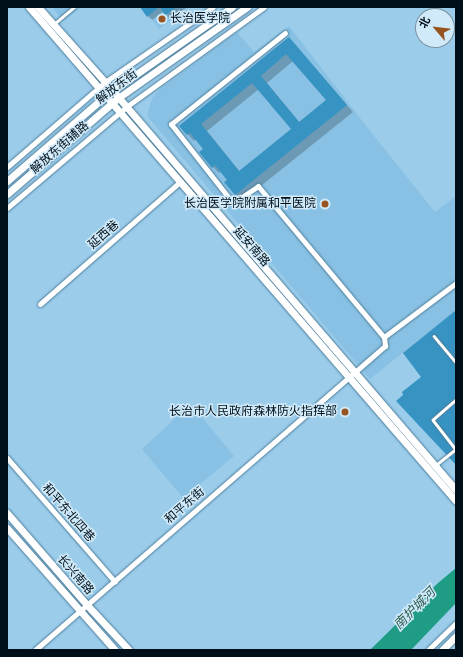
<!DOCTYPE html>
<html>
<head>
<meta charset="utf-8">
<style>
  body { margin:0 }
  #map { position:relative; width:463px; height:657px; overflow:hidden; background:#9bcdeb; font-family:"Source Sans 3","Noto Sans SC",sans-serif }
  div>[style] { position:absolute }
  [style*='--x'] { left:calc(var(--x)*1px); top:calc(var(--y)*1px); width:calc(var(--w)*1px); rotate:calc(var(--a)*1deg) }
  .built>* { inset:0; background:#88c1e3 }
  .water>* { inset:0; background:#1e9d84 }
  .shadow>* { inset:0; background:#0003 }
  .building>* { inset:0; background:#3793c2 }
  .roads { filter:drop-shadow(0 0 1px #4f7f9b) drop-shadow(0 0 1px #4f7f9b) }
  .service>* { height:2.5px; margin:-1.25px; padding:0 1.25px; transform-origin:1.25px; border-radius:1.25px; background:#fff }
  .minor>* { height:5px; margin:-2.5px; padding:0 2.5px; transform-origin:2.5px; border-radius:2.5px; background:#fff }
  .secondary>* { height:7px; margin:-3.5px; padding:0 3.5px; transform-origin:3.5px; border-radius:3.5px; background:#fff }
  .dots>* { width:11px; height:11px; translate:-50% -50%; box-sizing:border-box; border:2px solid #d1eaf9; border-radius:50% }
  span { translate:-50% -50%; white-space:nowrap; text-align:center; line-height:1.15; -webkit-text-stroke:3px #d1eaf9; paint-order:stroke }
  .poi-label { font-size:12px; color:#00101a }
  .left { translate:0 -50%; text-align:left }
  .right { translate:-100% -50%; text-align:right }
  .street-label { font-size:12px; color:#00101a }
  .water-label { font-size:13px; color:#2d5d51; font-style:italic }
  .frame { position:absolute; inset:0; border:8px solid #00101a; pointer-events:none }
  .north { position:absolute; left:415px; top:8px; width:40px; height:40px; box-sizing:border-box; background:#d1eaf9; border:1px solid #7d93a0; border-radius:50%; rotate:298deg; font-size:11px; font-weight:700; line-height:16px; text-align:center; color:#00101a }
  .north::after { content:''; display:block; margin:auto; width:14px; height:18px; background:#955420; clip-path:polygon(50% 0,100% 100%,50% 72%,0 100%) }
</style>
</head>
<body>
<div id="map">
  <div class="built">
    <div style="clip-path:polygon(52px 7px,81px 7px,63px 21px)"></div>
    <div style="clip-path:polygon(140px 7px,189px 7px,159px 29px,151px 18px,149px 19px)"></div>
    <div style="clip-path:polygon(289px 26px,367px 127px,435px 212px,456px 196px,456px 310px,370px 379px,147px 116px,152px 98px,160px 89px,237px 32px,254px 52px)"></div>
    <div style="clip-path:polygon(191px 404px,234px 456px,183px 498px,142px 449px)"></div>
  </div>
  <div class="water">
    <div style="clip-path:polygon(456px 568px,456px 603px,411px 650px,370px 650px,438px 583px)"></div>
  </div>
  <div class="shadow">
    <div style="clip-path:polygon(141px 7px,187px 7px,170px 19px,164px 11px,152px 20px)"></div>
    <div style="clip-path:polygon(evenodd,289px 38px,353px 112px,242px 201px,235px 194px,228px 180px,221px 172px,219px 173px,213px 167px,204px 149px,196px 139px,194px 141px,180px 126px,289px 38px,293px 61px,327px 101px,300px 123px,267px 83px,293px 61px,289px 38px,259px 89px,293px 129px,240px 172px,207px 131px,259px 89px)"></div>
  </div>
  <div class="building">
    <div style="clip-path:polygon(140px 7px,159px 7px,147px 17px)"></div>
    <div style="clip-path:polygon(160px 7px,177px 7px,165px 15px)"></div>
    <div style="clip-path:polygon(evenodd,289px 37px,347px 105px,235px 195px,224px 182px,227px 180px,215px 165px,212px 168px,199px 152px,203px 149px,190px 133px,187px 135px,179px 126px,289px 37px,286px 54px,326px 100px,299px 122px,261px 76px,286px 54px,289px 37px,252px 83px,291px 129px,239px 171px,201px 124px,252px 83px)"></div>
    <div style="clip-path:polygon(456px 310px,456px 465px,396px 401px,403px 395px,402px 392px,421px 377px,403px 353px)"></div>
  </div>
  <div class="roads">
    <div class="service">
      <div style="--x:54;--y:24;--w:26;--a:-40"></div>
      <div style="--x:434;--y:336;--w:34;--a:50"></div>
      <div style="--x:456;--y:400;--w:30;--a:139"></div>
      <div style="--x:433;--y:420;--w:37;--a:52"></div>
      <div style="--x:436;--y:465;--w:26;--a:-39"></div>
    </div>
    <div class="minor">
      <div style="--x:285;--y:33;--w:146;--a:141.4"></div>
      <div style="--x:171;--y:124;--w:100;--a:51.9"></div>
      <div style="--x:233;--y:203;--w:30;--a:-34"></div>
      <div style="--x:258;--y:186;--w:197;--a:50.2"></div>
      <div style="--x:384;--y:337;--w:90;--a:-36.9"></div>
      <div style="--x:7;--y:167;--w:130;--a:-40.9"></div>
      <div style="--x:105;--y:82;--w:131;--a:-34.8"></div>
      <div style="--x:7;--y:208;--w:156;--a:-40.3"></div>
      <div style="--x:126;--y:107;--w:170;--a:-35.9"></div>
      <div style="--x:40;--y:304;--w:186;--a:-41.1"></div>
      <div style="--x:7;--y:458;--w:164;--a:48.9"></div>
      <div style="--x:35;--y:650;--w:464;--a:-41"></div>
      <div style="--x:385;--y:346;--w:9;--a:-96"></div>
      <div style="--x:428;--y:650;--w:39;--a:-44"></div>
    </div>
    <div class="secondary">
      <div style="--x:29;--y:7;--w:653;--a:49.16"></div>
      <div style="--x:38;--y:7;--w:113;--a:48.2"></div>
      <div style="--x:113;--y:91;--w:526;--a:49.32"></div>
      <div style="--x:7;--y:181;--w:130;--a:-40.9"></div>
      <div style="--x:105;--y:96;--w:155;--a:-35"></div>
      <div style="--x:7;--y:194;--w:147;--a:-40.9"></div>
      <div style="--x:118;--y:98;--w:158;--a:-35.2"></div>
      <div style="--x:7;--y:513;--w:122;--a:49"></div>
      <div style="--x:87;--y:605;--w:62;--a:47"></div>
      <div style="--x:7;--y:528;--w:163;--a:48.5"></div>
      <div style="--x:442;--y:650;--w:20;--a:-45"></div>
    </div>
  </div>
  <div class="dots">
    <div style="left:162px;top:19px;background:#955420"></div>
    <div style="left:325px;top:204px;background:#955420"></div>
    <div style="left:345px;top:412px;background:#955420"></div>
  </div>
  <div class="poi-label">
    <span class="left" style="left:170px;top:19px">长治医学院</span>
    <span class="right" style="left:316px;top:204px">长治医学院附属和平医院</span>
    <span class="right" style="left:337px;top:412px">长治市人民政府森林防火指挥部</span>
  </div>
  <div class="street-label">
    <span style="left:117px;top:87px;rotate:-37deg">解放东街</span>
    <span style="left:60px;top:148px;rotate:-41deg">解放东街辅路</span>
    <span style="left:104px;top:235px;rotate:-41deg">延西巷</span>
    <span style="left:251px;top:247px;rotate:49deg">延安南路</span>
    <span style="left:185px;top:506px;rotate:-41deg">和平东街</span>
    <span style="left:68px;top:513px;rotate:49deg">和平东北四巷</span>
    <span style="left:75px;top:575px;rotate:49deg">长兴南路</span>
  </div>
  <div class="water-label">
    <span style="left:415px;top:609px;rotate:-45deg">南护城河</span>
  </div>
  <div class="frame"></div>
  <div class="north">北</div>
</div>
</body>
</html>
